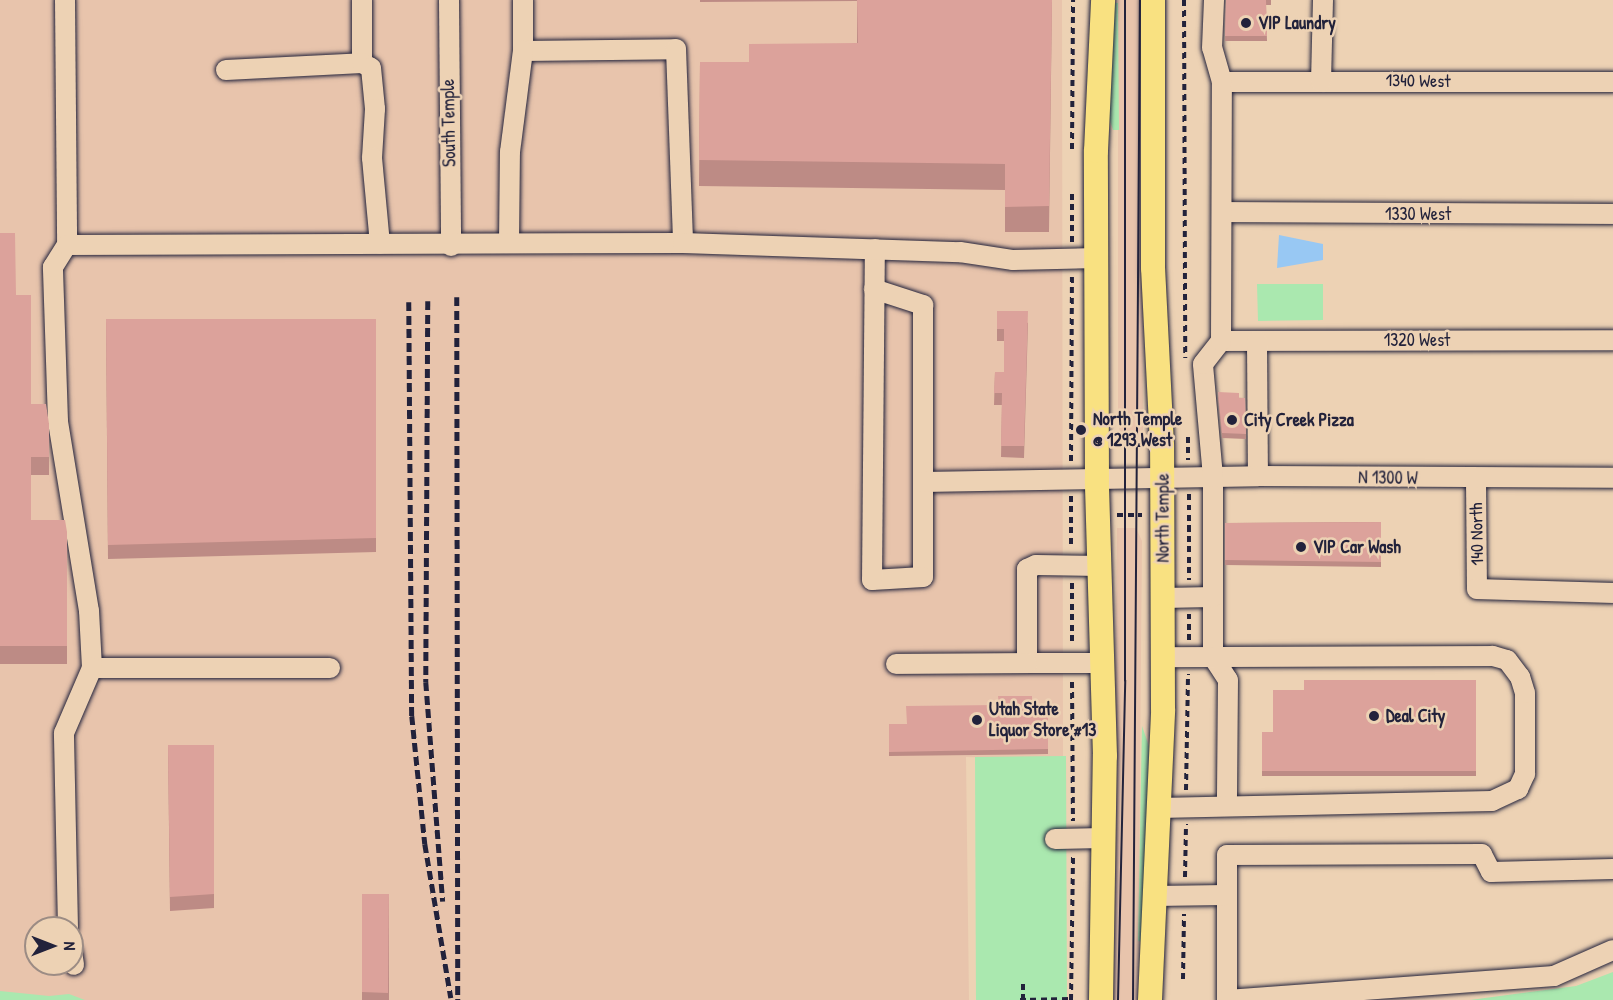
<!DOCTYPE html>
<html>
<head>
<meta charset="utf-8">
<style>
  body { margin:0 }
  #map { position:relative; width:1613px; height:1000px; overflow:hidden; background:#edd2b4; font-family:"Patrick Hand",sans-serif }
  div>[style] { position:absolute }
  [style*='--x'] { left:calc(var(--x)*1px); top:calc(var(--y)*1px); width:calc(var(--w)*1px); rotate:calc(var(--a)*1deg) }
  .built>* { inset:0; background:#e8c4ac }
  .green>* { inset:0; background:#aae8af }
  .water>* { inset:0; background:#98c8f3 }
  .path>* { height:4px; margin-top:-2px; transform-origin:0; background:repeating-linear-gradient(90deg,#22223b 0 6px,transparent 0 10.5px) }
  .roads { filter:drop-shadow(0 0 2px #22223b) drop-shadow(0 0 2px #22223b) }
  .minor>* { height:20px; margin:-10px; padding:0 10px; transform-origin:10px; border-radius:10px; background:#edd2b4 }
  .major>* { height:24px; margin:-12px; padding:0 12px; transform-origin:12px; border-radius:12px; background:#f9e181 }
  .tram>* { height:1.5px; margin:-0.75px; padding:0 0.75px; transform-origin:0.75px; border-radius:0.75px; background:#22223b }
  .rail>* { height:4.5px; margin-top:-2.25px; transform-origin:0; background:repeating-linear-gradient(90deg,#22223b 0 9px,transparent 0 13.5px) }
  .wall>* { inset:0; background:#bd8b85 }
  .building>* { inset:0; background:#dca29b }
  .dots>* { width:16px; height:16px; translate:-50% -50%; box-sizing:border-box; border:3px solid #edd2b4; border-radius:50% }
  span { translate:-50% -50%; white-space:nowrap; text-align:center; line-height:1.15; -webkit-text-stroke:5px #edd2b4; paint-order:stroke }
  .poi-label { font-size:18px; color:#22223b; font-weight:700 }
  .left { translate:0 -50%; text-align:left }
  .street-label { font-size:18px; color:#22223b }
  .north { position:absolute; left:24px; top:916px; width:60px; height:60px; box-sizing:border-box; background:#edd2b4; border:2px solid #9c8c84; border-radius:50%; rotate:90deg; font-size:16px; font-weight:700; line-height:24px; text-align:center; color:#22223b }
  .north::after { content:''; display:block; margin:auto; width:21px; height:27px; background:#22223b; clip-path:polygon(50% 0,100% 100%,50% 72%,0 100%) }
</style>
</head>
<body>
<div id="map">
  <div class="built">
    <div style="clip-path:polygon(evenodd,0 0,1062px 0,1063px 760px,966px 757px,969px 1000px,0 1000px,0 0,36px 928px,72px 928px,72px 964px,36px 964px,36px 928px)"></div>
    <div style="clip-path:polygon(1118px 0,1142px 0,1143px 437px,1120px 436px,1118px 416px)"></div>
    <div style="clip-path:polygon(1117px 528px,1136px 528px,1142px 541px,1138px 1000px,1111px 1000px)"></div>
  </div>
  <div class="green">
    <div style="clip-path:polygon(1113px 3px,1118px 3px,1119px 130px,1113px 130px,1109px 118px)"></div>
    <div style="clip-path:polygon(1257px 284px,1323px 284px,1323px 320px,1258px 321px)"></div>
    <div style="clip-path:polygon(1142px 726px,1151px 752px,1142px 942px,1138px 941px)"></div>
    <div style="clip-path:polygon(1066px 756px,1067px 1000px,976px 1000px,975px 757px)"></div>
    <div style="clip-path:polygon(1613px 972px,1613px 1000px,1470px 1000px,1576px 986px)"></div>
    <div style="clip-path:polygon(0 991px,49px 996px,69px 994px,85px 1000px,0 1000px)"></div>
  </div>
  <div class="water">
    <div style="clip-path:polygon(1279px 235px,1323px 244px,1323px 260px,1277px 268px)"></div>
  </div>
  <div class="path">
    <div style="--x:1184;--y:0;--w:358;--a:89.8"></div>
    <div style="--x:1072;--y:149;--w:149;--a:-89.6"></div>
    <div style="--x:1072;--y:242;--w:52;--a:-90"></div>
    <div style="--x:1188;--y:437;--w:23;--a:90"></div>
    <div style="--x:1117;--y:445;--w:25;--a:0"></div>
    <div style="--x:1071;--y:461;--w:184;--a:-89.7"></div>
    <div style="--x:1189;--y:494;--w:86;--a:90"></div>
    <div style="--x:1071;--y:496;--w:52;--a:90"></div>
    <div style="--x:1117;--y:515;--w:25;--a:0"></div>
    <div style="--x:1072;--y:583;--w:61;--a:90"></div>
    <div style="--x:1189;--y:640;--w:26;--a:-90"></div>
    <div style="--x:1072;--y:682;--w:139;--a:89.6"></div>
    <div style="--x:1186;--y:790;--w:116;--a:-89"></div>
    <div style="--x:1185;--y:877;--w:53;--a:-88.9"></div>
    <div style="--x:1183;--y:979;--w:65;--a:-89.1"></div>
    <div style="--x:1023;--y:984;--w:16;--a:90"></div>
    <div style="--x:1020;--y:1000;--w:50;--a:-1.1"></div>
    <div style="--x:1071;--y:1000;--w:144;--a:-89.2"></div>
  </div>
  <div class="roads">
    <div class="minor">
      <div style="--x:65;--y:0;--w:245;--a:89.5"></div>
      <div style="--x:362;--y:0;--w:63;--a:90"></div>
      <div style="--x:449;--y:0;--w:246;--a:89.5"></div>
      <div style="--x:523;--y:0;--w:51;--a:90"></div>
      <div style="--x:523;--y:51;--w:153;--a:-0.7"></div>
      <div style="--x:676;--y:49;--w:194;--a:87.9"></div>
      <div style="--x:226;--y:70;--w:136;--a:-2.9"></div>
      <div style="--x:362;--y:63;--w:10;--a:29"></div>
      <div style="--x:371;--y:68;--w:41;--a:84.4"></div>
      <div style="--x:375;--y:109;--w:49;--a:93.5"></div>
      <div style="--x:372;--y:158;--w:86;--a:84.7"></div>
      <div style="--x:1222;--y:82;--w:391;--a:0"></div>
      <div style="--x:1321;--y:82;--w:82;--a:-88.6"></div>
      <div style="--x:1223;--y:212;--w:390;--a:0.3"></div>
      <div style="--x:509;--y:243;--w:91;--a:-89.4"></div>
      <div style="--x:510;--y:152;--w:102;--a:-82.7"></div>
      <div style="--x:874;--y:289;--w:52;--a:18.1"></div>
      <div style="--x:923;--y:305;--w:272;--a:90"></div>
      <div style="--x:923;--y:577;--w:51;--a:176.6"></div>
      <div style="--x:872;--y:580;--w:331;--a:-89.5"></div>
      <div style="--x:1221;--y:341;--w:392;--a:-0.1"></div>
      <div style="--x:1257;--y:341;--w:135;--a:89.6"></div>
      <div style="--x:1476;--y:479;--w:110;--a:89.5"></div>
      <div style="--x:1477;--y:589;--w:136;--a:1.7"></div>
      <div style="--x:923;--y:482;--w:335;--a:-1"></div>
      <div style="--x:1258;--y:476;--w:355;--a:0.3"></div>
      <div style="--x:1100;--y:566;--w:64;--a:-179.1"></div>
      <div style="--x:1036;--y:565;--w:10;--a:156"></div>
      <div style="--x:1027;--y:569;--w:94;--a:90"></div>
      <div style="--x:1027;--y:663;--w:76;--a:0"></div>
      <div style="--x:1213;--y:597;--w:60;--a:90"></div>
      <div style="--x:1213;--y:657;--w:27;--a:57"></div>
      <div style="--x:1228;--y:680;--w:126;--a:90.5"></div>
      <div style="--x:1163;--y:598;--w:50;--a:-1.1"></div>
      <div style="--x:1213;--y:597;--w:120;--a:-90"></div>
      <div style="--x:1213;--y:477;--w:113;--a:-95.1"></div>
      <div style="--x:1203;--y:364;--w:29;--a:-52"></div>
      <div style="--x:1221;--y:341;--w:259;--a:-89.8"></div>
      <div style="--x:1222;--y:82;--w:35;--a:-106"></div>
      <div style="--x:1212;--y:48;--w:48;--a:-87.6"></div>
      <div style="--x:896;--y:664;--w:131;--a:-0.4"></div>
      <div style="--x:330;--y:668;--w:238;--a:180"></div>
      <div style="--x:92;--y:668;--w:57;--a:-93"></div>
      <div style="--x:89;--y:611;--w:193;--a:-99.3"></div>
      <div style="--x:58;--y:421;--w:154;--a:-91.9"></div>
      <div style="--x:53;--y:267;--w:26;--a:-58"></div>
      <div style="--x:67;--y:245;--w:616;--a:-0.19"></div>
      <div style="--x:683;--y:243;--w:277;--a:1.9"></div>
      <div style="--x:960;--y:252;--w:54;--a:8.6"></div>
      <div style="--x:1013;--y:260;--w:85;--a:-1.3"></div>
      <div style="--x:1158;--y:808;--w:334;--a:-1.2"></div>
      <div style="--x:1492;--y:801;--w:29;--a:-25"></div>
      <div style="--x:1518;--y:789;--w:17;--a:-65"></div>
      <div style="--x:1525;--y:774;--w:81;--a:-90"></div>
      <div style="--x:1525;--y:693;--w:17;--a:-107"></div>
      <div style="--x:1520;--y:677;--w:21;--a:-127"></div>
      <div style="--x:1507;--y:660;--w:15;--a:-164"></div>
      <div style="--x:1493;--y:656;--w:330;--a:179.8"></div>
      <div style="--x:1055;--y:839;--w:50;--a:-1.1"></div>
      <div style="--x:1613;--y:869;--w:122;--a:178.6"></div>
      <div style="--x:1491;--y:872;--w:20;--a:-117"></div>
      <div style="--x:1482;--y:854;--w:255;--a:179.8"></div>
      <div style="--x:1227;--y:855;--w:145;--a:90"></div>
      <div style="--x:1227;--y:1000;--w:328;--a:-4.2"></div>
      <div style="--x:1554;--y:976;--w:64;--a:-23.8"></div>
      <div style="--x:1155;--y:896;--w:71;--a:-0.8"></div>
      <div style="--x:68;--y:928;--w:195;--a:-91.2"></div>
      <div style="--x:64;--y:733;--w:71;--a:-66.7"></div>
      <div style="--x:72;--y:952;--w:13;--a:81"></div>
    </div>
    <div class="major">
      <div style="--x:1101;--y:1000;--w:244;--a:-89.1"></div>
      <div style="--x:1105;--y:756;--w:276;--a:-91.7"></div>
      <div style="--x:1097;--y:480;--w:329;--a:-90.2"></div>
      <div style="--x:1096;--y:151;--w:151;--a:-87.3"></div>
      <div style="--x:1150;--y:1000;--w:291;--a:-87.4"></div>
      <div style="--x:1163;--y:709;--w:264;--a:-90.2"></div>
      <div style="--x:1162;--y:445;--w:177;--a:-92.9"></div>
      <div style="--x:1153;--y:268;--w:268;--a:-90"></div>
    </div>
  </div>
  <div class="tram">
    <div style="--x:1118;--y:1000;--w:319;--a:-88.7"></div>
    <div style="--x:1125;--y:681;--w:681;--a:-90"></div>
    <div style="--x:1133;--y:1000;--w:1000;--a:-89.6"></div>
  </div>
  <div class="rail">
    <div style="--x:457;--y:297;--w:703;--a:89.92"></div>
    <div style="--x:428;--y:301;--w:381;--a:90.3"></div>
    <div style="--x:426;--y:682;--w:220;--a:85.6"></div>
    <div style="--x:409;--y:302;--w:414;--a:89.6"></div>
    <div style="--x:412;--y:716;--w:129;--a:84.2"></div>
    <div style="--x:425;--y:844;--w:156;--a:80.4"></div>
  </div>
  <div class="wall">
    <div style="clip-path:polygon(700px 0,1052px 0,1049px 232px,1005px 232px,1005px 190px,699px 186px,700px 62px,749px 62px,857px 43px,857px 1px,700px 2px)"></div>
    <div style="clip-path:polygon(1226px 0,1271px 0,1271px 5px,1266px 5px,1267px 41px,1225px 41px)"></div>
    <div style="clip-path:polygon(0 233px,16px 295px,31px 404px,49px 424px,49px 475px,31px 475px,31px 520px,67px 532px,67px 664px,0 664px)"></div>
    <div style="clip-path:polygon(997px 311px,1028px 323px,1024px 458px,1001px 457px,1002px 405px,994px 405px,995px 372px,1004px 372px,1004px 341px,997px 341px)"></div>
    <div style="clip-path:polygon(106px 319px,376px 319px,376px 552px,108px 559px)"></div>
    <div style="clip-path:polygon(1218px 397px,1245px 398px,1246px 439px,1222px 438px)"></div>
    <div style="clip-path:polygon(1381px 522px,1381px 567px,1225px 565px,1225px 523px)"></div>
    <div style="clip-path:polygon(1476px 680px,1476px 776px,1262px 776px,1262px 732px,1273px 732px,1304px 690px)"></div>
    <div style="clip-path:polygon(998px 705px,1048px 706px,1048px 754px,889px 756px,889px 724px,907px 724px)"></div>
    <div style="clip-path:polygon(168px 745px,214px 745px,214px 908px,170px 911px)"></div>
    <div style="clip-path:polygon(362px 894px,389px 894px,389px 1000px,362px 1000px)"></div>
  </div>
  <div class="building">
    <div style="clip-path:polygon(857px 0,1052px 0,1049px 206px,1005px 207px,1005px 164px,699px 160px,700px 62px,749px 62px,749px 44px,858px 43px)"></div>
    <div style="clip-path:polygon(1226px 0,1266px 0,1267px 36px,1225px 36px)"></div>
    <div style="clip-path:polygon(0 233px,15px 233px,16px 295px,31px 295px,31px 404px,46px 404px,49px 424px,49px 457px,31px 457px,31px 520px,65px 520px,67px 532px,67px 646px,0 646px)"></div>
    <div style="clip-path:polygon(997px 311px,1028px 311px,1024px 446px,1001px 446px,1002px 393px,994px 393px,995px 372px,1004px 372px,1004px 329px,997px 329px)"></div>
    <div style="clip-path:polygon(106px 319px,376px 319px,376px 538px,108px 545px)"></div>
    <div style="clip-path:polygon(1218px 392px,1239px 393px,1239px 398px,1245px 398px,1246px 434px,1222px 433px)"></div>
    <div style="clip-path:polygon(1381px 522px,1381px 562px,1225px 560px,1225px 523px)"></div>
    <div style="clip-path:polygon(1304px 680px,1476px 680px,1476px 771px,1262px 771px,1262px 732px,1273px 732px,1273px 690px,1304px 690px)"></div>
    <div style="clip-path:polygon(998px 696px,1032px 696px,1032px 706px,1048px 706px,1048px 749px,889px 752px,889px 724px,907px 724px,906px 706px,999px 705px)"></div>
    <div style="clip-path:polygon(168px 745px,214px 745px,214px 894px,170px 897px)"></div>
    <div style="clip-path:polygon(362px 894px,389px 894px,388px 993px,362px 992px)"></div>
  </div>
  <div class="dots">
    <div style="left:1246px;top:23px;background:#22223b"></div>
    <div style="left:1232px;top:420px;background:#22223b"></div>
    <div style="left:1081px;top:430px;background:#22223b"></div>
    <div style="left:1301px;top:547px;background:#22223b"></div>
    <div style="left:1374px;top:716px;background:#22223b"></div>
    <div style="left:977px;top:720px;background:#22223b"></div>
  </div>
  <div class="poi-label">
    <span class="left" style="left:1258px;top:23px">VIP Laundry</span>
    <span class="left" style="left:1093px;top:430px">North Temple<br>@ 1293 West</span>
    <span class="left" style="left:1244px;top:420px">City Creek Pizza</span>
    <span class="left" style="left:1313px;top:547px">VIP Car Wash</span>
    <span class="left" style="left:989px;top:720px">Utah State<br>Liquor Store #13</span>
    <span class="left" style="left:1386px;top:716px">Deal City</span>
  </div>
  <div class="street-label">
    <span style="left:1418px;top:81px;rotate:1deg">1340 West</span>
    <span style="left:449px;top:123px;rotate:-91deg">South Temple</span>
    <span style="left:1418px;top:214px">1330 West</span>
    <span style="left:1417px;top:340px">1320 West</span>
    <span style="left:1388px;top:478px;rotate:1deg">N 1300 W</span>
    <span style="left:1163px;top:518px;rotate:-90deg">North Temple</span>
    <span style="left:1477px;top:534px;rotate:-91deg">140 North</span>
  </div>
  <div class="north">N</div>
</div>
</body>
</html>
